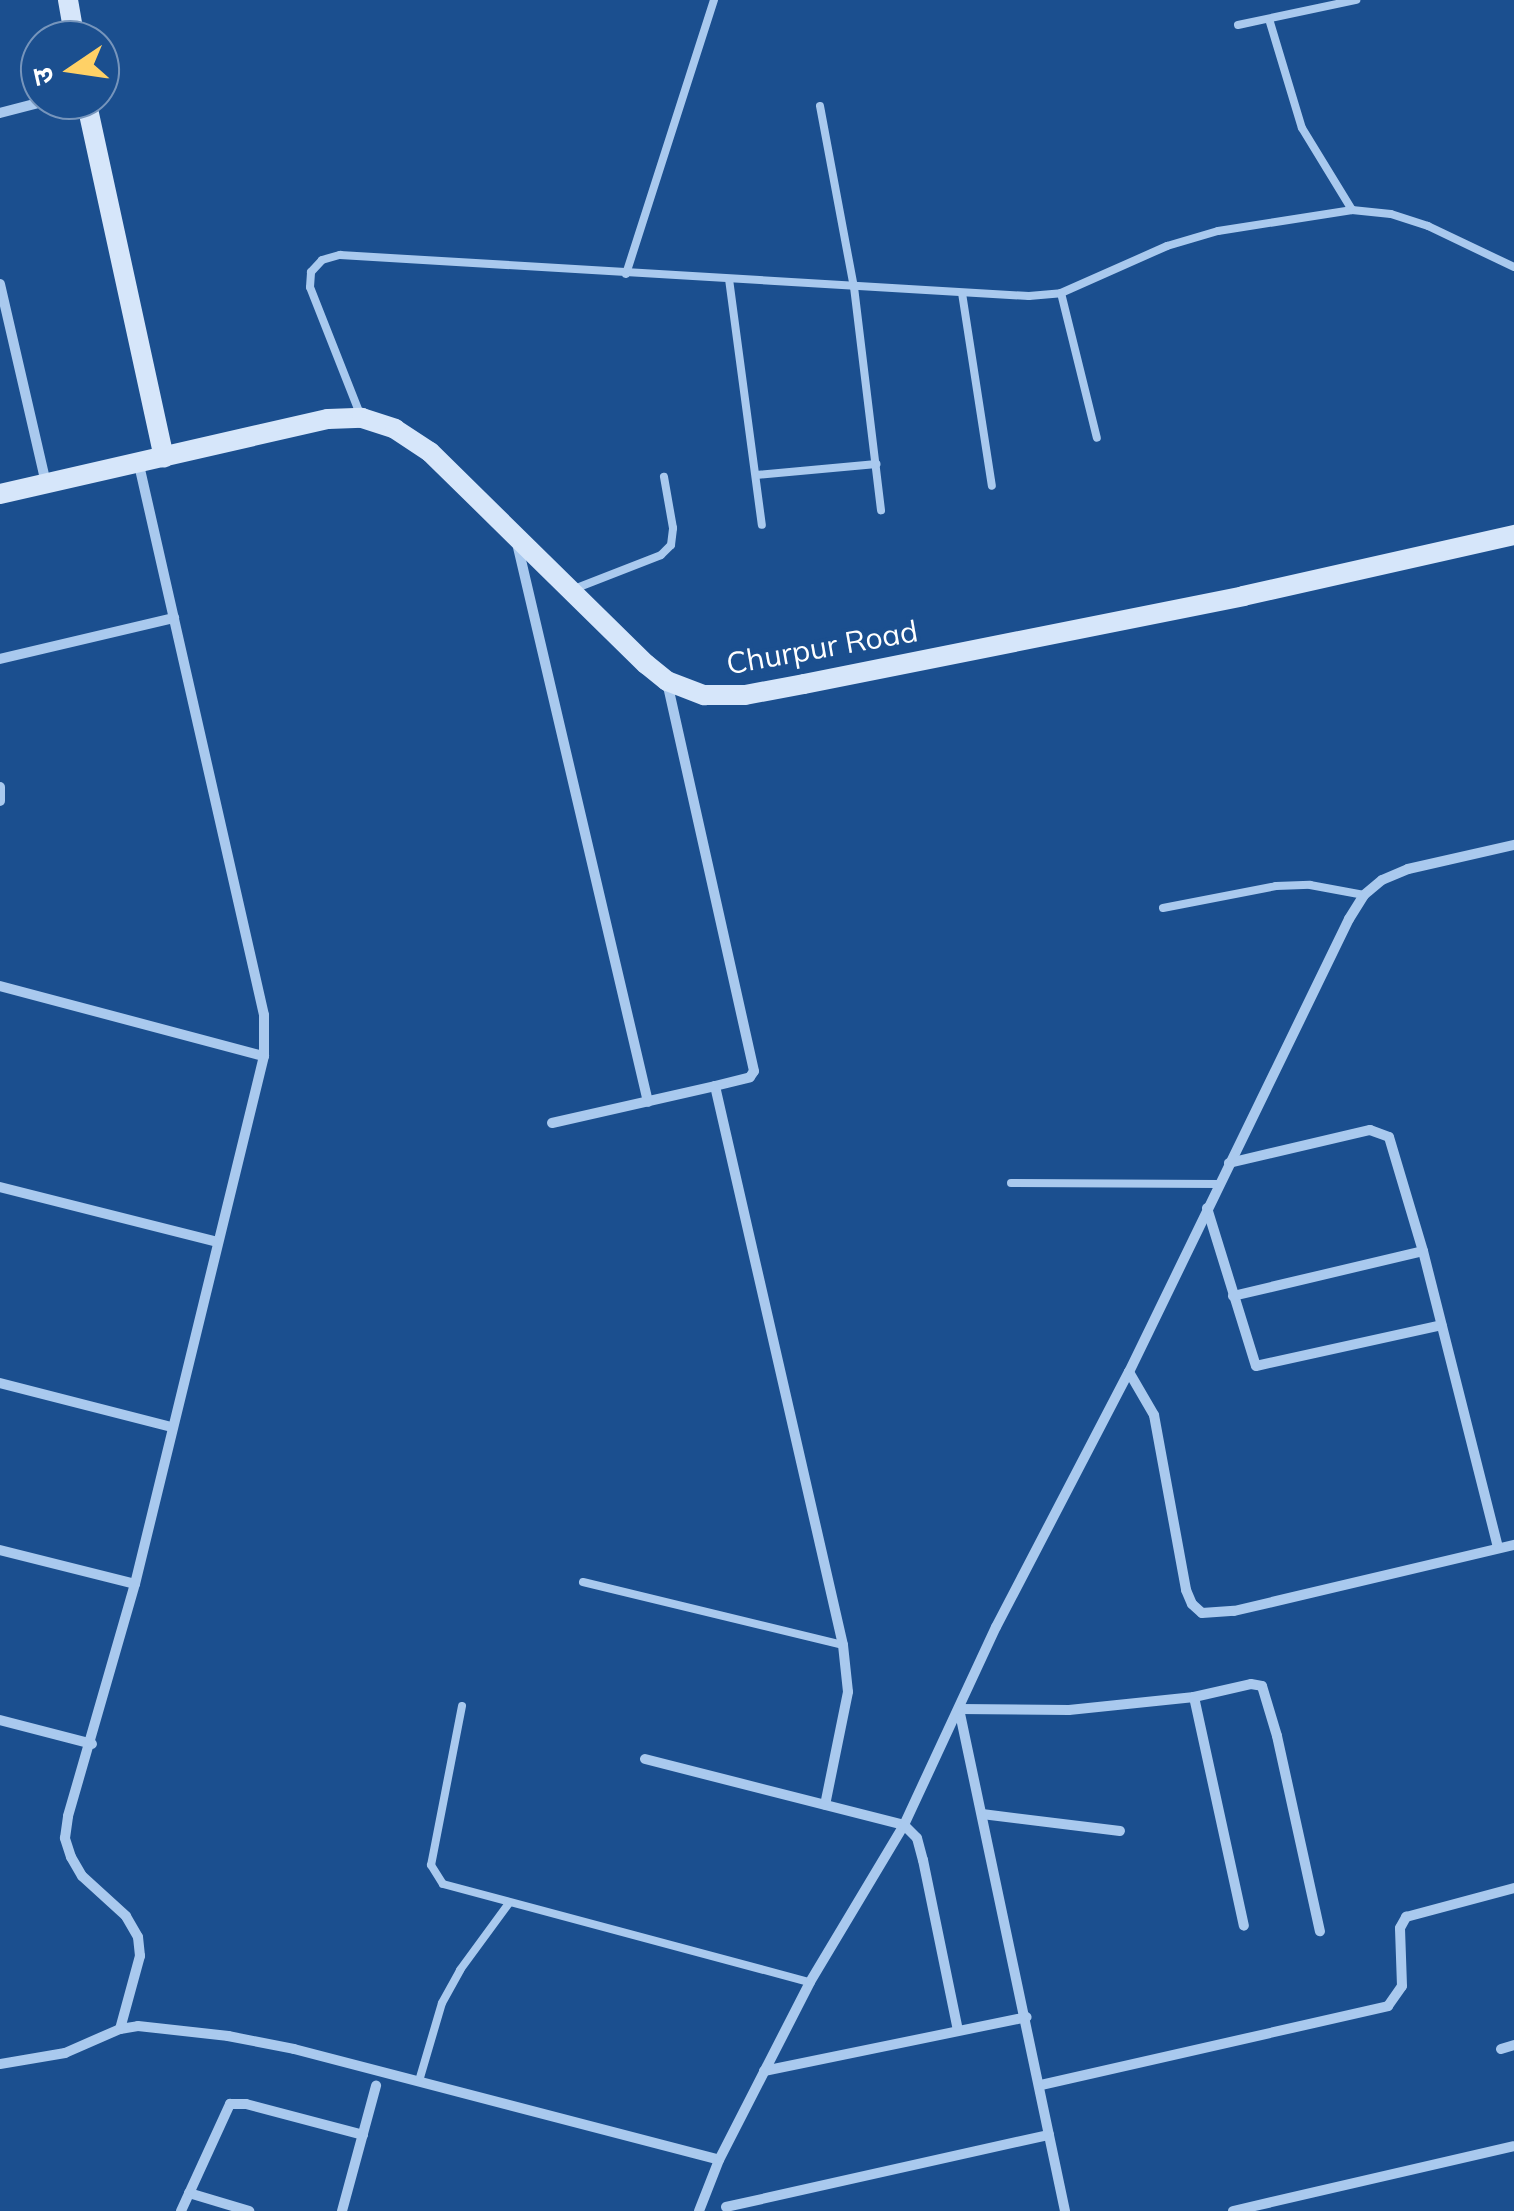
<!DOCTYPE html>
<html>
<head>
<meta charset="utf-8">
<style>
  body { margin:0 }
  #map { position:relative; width:1514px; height:2211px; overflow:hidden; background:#1b4f8f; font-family:Mulish,"Noto Sans Devanagari",sans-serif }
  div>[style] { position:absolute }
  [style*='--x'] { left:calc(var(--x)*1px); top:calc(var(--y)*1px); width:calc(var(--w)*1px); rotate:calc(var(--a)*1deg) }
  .lane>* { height:8px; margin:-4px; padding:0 4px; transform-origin:4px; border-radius:4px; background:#a9c9ee }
  .street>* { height:10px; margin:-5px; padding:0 5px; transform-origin:5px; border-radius:5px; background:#a9c9ee }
  .secondary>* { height:20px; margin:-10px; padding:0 10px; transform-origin:10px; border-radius:10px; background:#d6e6fa }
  span { translate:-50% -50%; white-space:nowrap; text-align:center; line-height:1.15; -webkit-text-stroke:8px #1b4f8f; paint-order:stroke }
  .street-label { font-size:30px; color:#fff }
  .north { position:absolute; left:20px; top:20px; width:100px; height:100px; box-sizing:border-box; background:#1b4f8f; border:2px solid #7695bc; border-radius:50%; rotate:257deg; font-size:28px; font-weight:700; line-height:40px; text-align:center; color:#fff }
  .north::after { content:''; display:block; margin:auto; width:35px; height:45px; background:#ffd166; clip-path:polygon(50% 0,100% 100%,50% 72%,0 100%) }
</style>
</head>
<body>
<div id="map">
  <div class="lane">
    <div style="--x:1269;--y:19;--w:114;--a:73.2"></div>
    <div style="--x:1302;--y:128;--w:96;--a:58.6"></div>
    <div style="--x:1238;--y:25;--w:121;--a:-12"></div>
    <div style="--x:820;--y:106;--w:184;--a:79.4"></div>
    <div style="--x:854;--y:287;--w:225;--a:83.1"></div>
    <div style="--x:626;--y:274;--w:288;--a:-72.2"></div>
    <div style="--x:729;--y:279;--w:248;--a:82.4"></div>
    <div style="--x:962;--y:293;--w:195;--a:81.2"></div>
    <div style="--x:1061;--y:293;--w:149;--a:76.1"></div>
    <div style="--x:360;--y:414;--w:136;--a:-111.5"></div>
    <div style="--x:310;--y:287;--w:15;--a:-86"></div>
    <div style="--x:311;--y:272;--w:16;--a:-47"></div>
    <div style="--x:322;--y:260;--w:19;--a:-16"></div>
    <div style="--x:340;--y:255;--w:690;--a:3.41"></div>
    <div style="--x:1029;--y:296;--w:32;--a:-5"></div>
    <div style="--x:1061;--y:293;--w:116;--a:-23.9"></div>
    <div style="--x:1167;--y:246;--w:53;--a:-16.4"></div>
    <div style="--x:1218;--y:231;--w:136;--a:-8.9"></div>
    <div style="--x:1352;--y:210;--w:39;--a:6"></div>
    <div style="--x:1391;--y:214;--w:39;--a:18"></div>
    <div style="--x:1428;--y:226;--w:95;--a:25.5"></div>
    <div style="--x:756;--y:475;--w:121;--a:-5.2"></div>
    <div style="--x:574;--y:589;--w:93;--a:-21.3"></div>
    <div style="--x:661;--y:555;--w:14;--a:-45"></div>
    <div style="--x:671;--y:545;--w:17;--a:-83"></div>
    <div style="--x:673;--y:528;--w:52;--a:-100"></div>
    <div style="--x:1163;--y:908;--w:115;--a:-11"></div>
    <div style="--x:1276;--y:886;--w:34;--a:-2"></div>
    <div style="--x:1310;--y:885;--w:55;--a:10.5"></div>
    <div style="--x:1011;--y:1183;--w:208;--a:0.3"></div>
    <div style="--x:583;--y:1582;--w:268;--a:13.6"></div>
    <div style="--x:462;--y:1706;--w:162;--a:101"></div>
    <div style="--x:431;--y:1865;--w:22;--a:58"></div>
    <div style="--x:443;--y:1884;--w:380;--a:15"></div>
    <div style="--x:419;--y:2081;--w:81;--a:-73.6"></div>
    <div style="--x:442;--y:2003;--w:38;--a:-61"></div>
    <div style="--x:460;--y:1970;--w:83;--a:-53.8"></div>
  </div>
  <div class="street">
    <div style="--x:0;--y:113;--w:52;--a:-14.6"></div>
    <div style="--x:0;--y:284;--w:204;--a:77"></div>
    <div style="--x:517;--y:543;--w:574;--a:76.81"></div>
    <div style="--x:0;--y:659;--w:179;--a:-13.3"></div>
    <div style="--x:0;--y:787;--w:14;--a:90"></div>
    <div style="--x:0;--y:986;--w:273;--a:14.9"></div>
    <div style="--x:715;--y:1086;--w:573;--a:77.1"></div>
    <div style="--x:843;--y:1645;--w:47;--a:83.9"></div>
    <div style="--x:848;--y:1692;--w:115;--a:101.5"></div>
    <div style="--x:552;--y:1123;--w:167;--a:-12.8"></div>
    <div style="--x:715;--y:1086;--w:36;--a:-14"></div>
    <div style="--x:750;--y:1077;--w:7;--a:-56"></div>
    <div style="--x:754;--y:1071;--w:399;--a:-102.6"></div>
    <div style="--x:1229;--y:1163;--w:145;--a:-13.2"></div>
    <div style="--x:1370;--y:1130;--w:20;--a:20"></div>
    <div style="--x:1389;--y:1137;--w:119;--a:73.4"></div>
    <div style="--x:1423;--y:1251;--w:306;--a:75.8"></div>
    <div style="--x:0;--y:1187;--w:224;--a:14.2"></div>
    <div style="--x:1207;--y:1208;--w:165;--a:72.8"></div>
    <div style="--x:1256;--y:1366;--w:190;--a:-12.4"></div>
    <div style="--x:1233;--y:1296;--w:195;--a:-13.3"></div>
    <div style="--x:1129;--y:1372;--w:50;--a:59.8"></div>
    <div style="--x:1154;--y:1415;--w:178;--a:79.6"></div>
    <div style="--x:1186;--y:1590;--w:15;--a:67"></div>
    <div style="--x:1192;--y:1604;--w:13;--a:42"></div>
    <div style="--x:1202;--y:1613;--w:32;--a:-4"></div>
    <div style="--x:1234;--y:1611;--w:288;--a:-13.3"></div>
    <div style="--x:0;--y:1383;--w:177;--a:14.4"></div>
    <div style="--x:0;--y:1550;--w:139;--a:14.1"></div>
    <div style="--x:1194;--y:1697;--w:234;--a:77.7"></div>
    <div style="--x:0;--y:1720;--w:95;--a:14.6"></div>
    <div style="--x:645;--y:1759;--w:267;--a:14.3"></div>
    <div style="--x:904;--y:1825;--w:18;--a:45"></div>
    <div style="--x:917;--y:1838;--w:23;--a:75"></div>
    <div style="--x:923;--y:1860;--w:174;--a:78.4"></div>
    <div style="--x:982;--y:1814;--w:139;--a:7"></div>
    <div style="--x:120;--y:2029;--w:76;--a:-74.7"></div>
    <div style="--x:140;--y:1956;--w:19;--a:-96"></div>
    <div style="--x:138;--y:1937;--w:24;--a:-120"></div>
    <div style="--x:126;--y:1916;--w:59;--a:-137.7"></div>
    <div style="--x:82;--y:1876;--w:22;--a:-120"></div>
    <div style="--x:71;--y:1857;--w:20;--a:-108"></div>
    <div style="--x:65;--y:1838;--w:22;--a:-82"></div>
    <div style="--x:68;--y:1816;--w:241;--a:-73.9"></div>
    <div style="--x:135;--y:1584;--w:544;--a:-76.27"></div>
    <div style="--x:264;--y:1056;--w:41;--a:-90"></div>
    <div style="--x:264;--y:1015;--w:564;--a:-102.8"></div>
    <div style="--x:1501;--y:2049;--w:14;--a:-17"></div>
    <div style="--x:0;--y:2064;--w:66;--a:-9.6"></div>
    <div style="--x:65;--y:2053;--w:60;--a:-23.6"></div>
    <div style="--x:120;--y:2029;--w:18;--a:-9"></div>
    <div style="--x:138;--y:2026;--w:91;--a:6.3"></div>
    <div style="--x:228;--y:2036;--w:67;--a:11.1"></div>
    <div style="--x:294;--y:2049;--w:439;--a:14.6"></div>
    <div style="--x:764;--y:2071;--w:268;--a:-11.6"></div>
    <div style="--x:1041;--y:2085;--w:356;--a:-12.8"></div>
    <div style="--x:1388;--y:2006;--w:24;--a:-55"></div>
    <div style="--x:1402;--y:1986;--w:58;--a:-92"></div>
    <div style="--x:1400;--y:1928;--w:13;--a:-61"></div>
    <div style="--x:1406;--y:1917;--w:112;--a:-15"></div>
    <div style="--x:189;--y:2193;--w:63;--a:16.7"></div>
    <div style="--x:726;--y:2207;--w:331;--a:-12.6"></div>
    <div style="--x:181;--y:2211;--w:118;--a:-65.4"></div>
    <div style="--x:230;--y:2104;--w:16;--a:0"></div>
    <div style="--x:246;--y:2104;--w:121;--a:14.8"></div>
    <div style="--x:342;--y:2211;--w:130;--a:-74.8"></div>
    <div style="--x:699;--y:2211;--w:55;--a:-68.6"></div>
    <div style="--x:719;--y:2160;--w:200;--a:-62.9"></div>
    <div style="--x:810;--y:1982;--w:183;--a:-59.1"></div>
    <div style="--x:904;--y:1825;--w:218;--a:-65.1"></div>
    <div style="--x:996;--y:1627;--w:288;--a:-62.5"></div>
    <div style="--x:1129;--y:1372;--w:504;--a:-64.1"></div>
    <div style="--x:1349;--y:919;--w:28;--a:-58"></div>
    <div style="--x:1364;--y:895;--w:23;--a:-40"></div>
    <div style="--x:1382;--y:880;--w:28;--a:-23"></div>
    <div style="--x:1408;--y:869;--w:109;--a:-12.8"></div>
    <div style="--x:1065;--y:2211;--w:513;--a:-101.92"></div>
    <div style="--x:959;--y:1709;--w:110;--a:0.5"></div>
    <div style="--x:1069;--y:1710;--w:126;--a:-5.9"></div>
    <div style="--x:1194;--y:1697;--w:58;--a:-12.8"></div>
    <div style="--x:1251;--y:1684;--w:11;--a:10"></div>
    <div style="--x:1262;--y:1686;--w:52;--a:73.3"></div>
    <div style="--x:1277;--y:1736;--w:200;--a:77.6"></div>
    <div style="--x:1233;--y:2211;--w:288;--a:-13"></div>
  </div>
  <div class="secondary">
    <div style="--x:68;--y:0;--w:41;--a:80.1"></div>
    <div style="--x:86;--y:100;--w:366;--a:77.7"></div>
    <div style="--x:0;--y:494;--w:336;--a:-12.9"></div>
    <div style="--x:328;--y:419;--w:34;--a:-2"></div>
    <div style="--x:362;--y:418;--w:35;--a:18"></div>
    <div style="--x:395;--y:429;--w:42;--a:33.3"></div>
    <div style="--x:430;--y:452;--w:303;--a:44.5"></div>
    <div style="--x:646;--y:664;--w:27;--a:39"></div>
    <div style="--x:667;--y:681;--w:40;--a:21"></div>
    <div style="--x:704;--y:695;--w:41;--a:0"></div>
    <div style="--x:745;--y:695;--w:60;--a:-10.6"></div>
    <div style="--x:804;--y:684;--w:448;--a:-11.3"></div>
    <div style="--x:1243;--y:596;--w:278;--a:-12.7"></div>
  </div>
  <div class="street-label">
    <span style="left:822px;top:647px;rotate:-10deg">Churpur Road</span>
  </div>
  <div class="north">उ</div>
</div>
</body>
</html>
